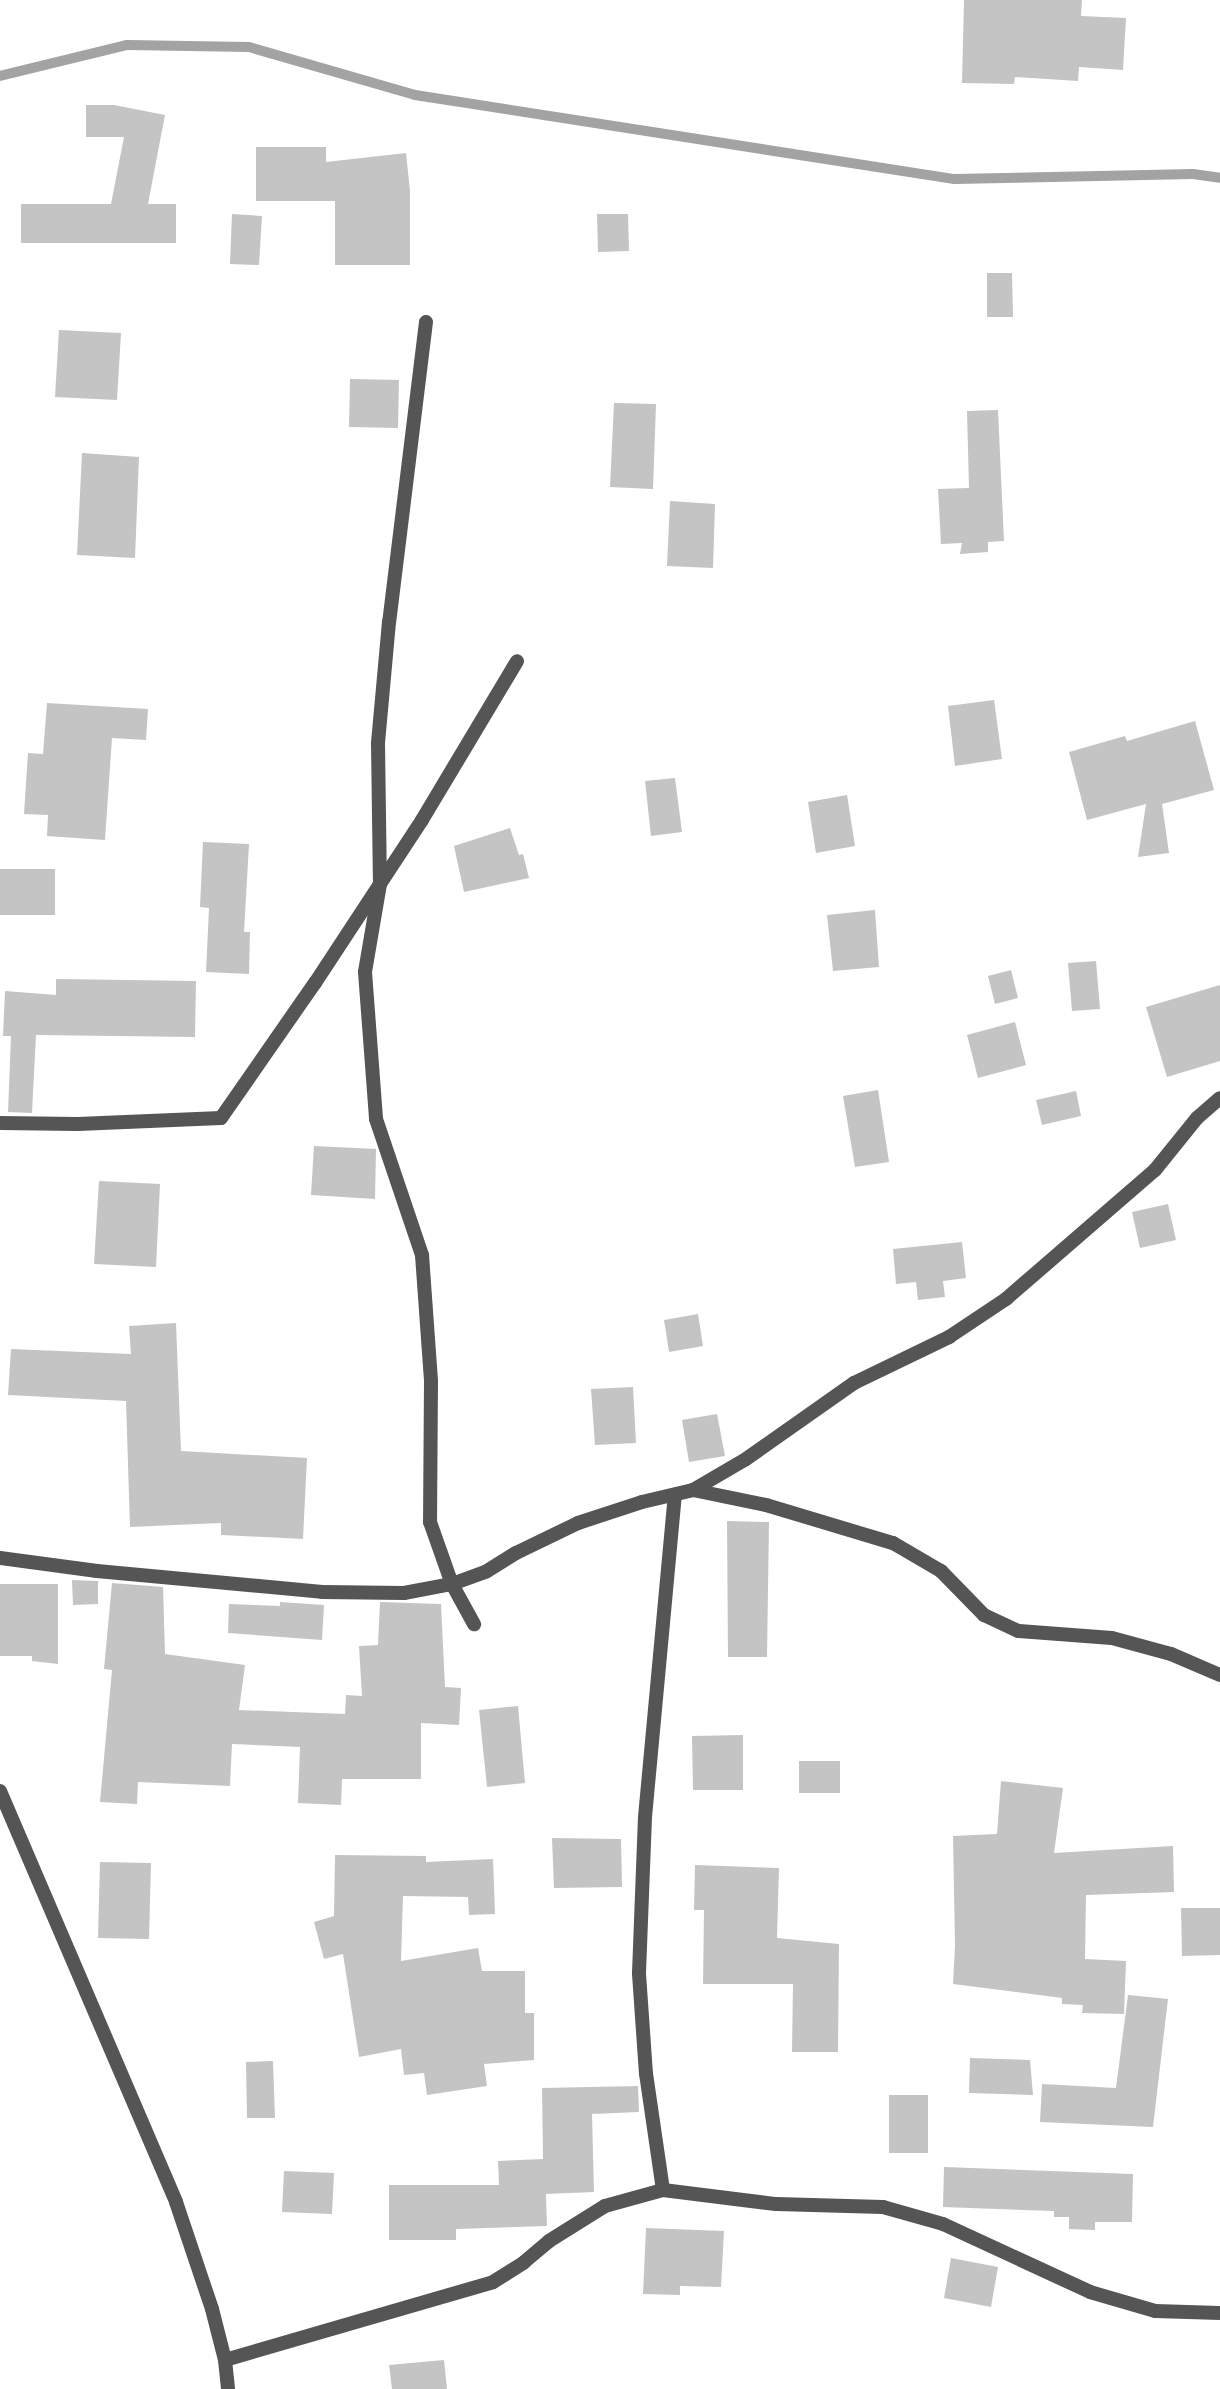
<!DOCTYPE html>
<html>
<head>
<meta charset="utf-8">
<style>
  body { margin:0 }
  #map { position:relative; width:1220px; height:2389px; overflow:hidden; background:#fff; font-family:"DM Sans",sans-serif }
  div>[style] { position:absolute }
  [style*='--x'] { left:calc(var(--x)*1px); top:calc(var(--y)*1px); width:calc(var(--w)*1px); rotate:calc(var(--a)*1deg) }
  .stream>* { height:10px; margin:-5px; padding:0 5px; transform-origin:5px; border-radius:5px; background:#a3a3a3 }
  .building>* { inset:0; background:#c4c4c4 }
  .street>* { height:14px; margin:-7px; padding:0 7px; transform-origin:7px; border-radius:7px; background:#555 }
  span { translate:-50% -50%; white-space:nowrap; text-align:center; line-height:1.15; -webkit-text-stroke:5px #fff; paint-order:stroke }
</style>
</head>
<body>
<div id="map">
  <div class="stream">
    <div style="--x:0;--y:76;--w:131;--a:-13.7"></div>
    <div style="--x:127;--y:45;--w:122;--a:0.9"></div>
    <div style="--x:249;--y:47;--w:173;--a:16.1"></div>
    <div style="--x:415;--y:95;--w:546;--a:8.86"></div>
    <div style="--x:954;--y:179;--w:239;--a:-1.2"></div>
    <div style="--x:1193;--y:174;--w:27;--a:8"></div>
  </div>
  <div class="building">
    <div style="clip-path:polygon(964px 0,1082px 0,1081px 16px,1126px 18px,1123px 70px,1079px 67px,1078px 81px,1015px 77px,1014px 84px,962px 83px)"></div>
    <div style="clip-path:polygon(86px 105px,114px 105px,165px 115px,148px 204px,176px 204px,176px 243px,21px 243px,21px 204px,111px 204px,124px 137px,86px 137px)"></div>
    <div style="clip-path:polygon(256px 147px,326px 147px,326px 162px,406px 153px,410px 191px,410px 265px,335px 265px,335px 201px,256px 201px)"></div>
    <div style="clip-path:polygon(232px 214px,262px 216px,259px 265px,230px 264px)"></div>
    <div style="clip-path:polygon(597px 214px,628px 214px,629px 251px,598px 252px)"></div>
    <div style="clip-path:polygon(987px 273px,1012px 273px,1013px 317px,987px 317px)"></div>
    <div style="clip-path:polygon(59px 330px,121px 333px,117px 400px,55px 397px)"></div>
    <div style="clip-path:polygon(350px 379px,399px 380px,398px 428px,349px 427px)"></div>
    <div style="clip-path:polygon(614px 403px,656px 404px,653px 489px,610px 487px)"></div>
    <div style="clip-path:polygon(998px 410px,1004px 541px,988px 542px,988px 552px,960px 554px,962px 543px,941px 544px,938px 489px,969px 488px,967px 411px)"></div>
    <div style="clip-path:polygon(82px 453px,139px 457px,135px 558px,77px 555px)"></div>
    <div style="clip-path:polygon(670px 501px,715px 504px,713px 568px,667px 566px)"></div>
    <div style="clip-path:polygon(994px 700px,1002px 759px,955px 766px,948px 706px)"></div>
    <div style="clip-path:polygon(47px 703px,148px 709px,146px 740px,112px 738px,105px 840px,47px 836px,48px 815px,24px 814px,28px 753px,43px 754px)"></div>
    <div style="clip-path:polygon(1195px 721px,1214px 790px,1162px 804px,1169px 853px,1138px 857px,1146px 804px,1087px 820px,1069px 752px,1125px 736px,1127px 741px)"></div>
    <div style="clip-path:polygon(675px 778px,682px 832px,651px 836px,645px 781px)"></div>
    <div style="clip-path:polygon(847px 795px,855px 846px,816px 853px,808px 802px)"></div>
    <div style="clip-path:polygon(510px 828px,519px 855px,523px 854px,529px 878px,464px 892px,454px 846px)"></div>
    <div style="clip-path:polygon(203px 842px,249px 844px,244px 932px,250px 932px,249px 974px,206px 972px,209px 908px,200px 907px)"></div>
    <div style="clip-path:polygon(0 869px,55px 869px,55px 915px,0 915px)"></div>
    <div style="clip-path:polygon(875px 910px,879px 967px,833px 971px,827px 915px)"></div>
    <div style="clip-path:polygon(1096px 961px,1100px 1009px,1072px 1011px,1068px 963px)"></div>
    <div style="clip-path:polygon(1011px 970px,1018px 998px,995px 1004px,988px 976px)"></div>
    <div style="clip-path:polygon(56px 979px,196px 981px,195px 1037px,36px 1035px,32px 1113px,8px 1112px,11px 1036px,3px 1036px,5px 991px,56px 995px)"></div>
    <div style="clip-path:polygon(1220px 985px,1220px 1061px,1167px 1077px,1146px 1007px)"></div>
    <div style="clip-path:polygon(1015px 1022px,1026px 1065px,978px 1078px,967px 1035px)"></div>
    <div style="clip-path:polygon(878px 1090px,889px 1162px,855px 1167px,843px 1096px)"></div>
    <div style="clip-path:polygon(1076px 1091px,1081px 1116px,1042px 1125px,1036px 1100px)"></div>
    <div style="clip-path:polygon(314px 1146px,376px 1149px,375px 1199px,311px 1195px)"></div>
    <div style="clip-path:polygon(99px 1181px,160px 1184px,156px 1267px,94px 1264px)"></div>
    <div style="clip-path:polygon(1168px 1204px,1176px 1240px,1140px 1248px,1132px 1212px)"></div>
    <div style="clip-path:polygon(962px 1242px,966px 1278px,943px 1281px,945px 1297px,918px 1300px,916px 1282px,896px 1284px,893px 1249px)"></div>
    <div style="clip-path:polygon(698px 1314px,703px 1346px,669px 1352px,664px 1320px)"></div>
    <div style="clip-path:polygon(176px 1323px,181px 1451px,307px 1458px,303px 1539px,221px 1535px,221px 1523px,130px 1527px,126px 1401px,8px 1395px,11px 1349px,131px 1354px,129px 1326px)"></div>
    <div style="clip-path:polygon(633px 1387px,636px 1443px,595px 1445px,591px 1389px)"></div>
    <div style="clip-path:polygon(717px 1414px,725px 1456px,689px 1462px,682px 1420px)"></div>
    <div style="clip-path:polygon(727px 1521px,769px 1522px,767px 1657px,728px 1657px)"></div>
    <div style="clip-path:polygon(72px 1580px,98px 1581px,98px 1604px,73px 1605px)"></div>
    <div style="clip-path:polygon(112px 1583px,163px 1587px,165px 1654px,245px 1665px,239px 1710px,345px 1714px,346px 1695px,362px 1696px,359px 1646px,378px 1645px,380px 1602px,441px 1604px,445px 1687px,461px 1688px,459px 1725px,421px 1723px,421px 1779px,342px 1779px,341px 1805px,298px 1803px,300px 1747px,232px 1744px,230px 1786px,138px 1782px,137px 1804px,100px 1802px,112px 1670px,104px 1669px)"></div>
    <div style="clip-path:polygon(0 1584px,58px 1584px,58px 1664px,32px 1661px,32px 1656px,0 1656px)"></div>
    <div style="clip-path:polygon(280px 1602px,324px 1605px,322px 1640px,228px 1633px,229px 1604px,280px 1606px)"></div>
    <div style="clip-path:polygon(518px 1706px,525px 1783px,487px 1787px,479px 1710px)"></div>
    <div style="clip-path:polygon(743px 1735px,743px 1790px,693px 1790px,692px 1736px)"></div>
    <div style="clip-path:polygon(799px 1761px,840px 1761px,840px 1793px,799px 1793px)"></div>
    <div style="clip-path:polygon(1001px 1781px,1063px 1788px,1054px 1853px,1173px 1846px,1174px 1892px,1086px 1895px,1085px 1959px,1126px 1961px,1124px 2014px,1082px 2013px,1083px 2005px,1062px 2004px,1062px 1998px,953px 1984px,955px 1946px,953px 1836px,997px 1834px)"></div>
    <div style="clip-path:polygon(552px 1838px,621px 1839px,622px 1887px,554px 1888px)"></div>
    <div style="clip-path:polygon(335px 1855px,426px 1856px,426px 1862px,493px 1859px,495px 1914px,469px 1915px,468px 1897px,403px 1896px,401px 1961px,478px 1948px,482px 1971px,525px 1971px,525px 2013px,534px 2013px,534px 2060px,484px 2064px,487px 2086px,427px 2095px,424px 2073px,404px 2075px,401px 2049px,359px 2057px,343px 1954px,324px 1959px,314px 1922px,334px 1916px)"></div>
    <div style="clip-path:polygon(100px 1862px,151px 1863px,149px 1939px,98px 1938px)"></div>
    <div style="clip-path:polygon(695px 1865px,779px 1868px,777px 1938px,839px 1944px,838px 2052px,792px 2052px,793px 1984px,703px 1984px,704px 1910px,694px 1910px)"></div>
    <div style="clip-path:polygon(1181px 1908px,1220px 1908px,1220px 1955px,1182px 1956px)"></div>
    <div style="clip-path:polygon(1128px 1995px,1168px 1999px,1153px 2127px,1040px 2122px,1042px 2084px,1116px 2088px)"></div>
    <div style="clip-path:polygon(970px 2058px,1030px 2060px,1033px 2095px,969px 2093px)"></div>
    <div style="clip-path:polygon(273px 2061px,275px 2118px,247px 2118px,246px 2062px)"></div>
    <div style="clip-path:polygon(638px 2086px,639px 2112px,592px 2114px,594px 2192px,546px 2194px,547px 2226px,456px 2229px,456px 2240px,389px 2240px,389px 2185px,499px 2185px,498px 2161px,543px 2159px,542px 2088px)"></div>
    <div style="clip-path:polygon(889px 2095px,928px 2095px,928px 2153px,889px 2153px)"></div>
    <div style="clip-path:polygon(944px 2167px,1133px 2174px,1132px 2222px,1095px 2222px,1095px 2230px,1069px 2229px,1069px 2217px,1054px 2217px,1054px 2211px,943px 2207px)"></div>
    <div style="clip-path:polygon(284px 2171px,334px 2173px,332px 2214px,282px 2212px)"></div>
    <div style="clip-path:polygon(646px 2228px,724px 2231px,721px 2287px,680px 2286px,680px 2295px,643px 2294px)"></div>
    <div style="clip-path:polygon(951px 2258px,998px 2267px,991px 2307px,944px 2298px)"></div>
    <div style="clip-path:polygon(444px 2360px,447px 2389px,392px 2389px,389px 2365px)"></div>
  </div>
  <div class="street">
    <div style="--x:426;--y:322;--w:302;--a:97"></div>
    <div style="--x:389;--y:622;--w:122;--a:95.2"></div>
    <div style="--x:378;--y:744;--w:140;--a:89.2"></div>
    <div style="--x:380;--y:884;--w:89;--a:99.7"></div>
    <div style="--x:365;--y:972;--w:147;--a:85.7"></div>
    <div style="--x:376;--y:1119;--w:144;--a:71.3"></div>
    <div style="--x:422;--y:1255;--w:126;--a:85.9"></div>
    <div style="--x:431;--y:1381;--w:141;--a:90.4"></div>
    <div style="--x:430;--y:1522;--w:66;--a:70.5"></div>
    <div style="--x:452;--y:1584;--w:46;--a:61.2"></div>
    <div style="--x:0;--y:1123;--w:78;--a:0.7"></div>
    <div style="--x:78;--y:1124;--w:143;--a:-2.4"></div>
    <div style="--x:221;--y:1118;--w:165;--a:-55.2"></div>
    <div style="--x:315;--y:983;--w:195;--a:-56.7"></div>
    <div style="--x:422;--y:820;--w:185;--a:-59.1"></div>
    <div style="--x:693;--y:1490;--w:61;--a:-30.3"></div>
    <div style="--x:746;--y:1459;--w:132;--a:-35.1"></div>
    <div style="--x:854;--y:1383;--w:106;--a:-25.8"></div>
    <div style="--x:949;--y:1337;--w:69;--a:-33.7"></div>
    <div style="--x:1006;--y:1299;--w:197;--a:-40.9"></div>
    <div style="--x:1155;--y:1170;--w:67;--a:-51.1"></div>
    <div style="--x:1197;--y:1118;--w:30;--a:-41"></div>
    <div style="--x:0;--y:1558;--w:98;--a:7.6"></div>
    <div style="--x:97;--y:1571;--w:226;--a:5.3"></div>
    <div style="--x:322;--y:1592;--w:82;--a:0.7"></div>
    <div style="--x:404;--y:1593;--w:49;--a:-10.6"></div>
    <div style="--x:452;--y:1584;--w:37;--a:-20"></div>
    <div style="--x:487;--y:1571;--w:34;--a:-32"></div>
    <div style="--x:516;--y:1553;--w:69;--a:-25.8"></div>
    <div style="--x:578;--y:1523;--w:67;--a:-18.2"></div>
    <div style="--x:642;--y:1502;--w:52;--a:-13.2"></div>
    <div style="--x:693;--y:1490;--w:75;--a:11.6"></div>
    <div style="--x:766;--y:1505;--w:133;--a:16.7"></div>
    <div style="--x:893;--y:1543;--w:56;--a:30.3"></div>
    <div style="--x:941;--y:1571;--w:62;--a:45.7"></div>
    <div style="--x:984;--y:1615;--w:38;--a:25"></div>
    <div style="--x:1019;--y:1631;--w:93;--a:4.3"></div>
    <div style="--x:1112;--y:1638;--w:61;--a:15.2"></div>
    <div style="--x:1171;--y:1654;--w:53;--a:23.2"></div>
    <div style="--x:0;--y:1791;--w:447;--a:66.8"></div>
    <div style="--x:176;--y:2202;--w:113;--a:71.4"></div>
    <div style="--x:212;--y:2309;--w:53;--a:75.7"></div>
    <div style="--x:225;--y:2360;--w:29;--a:84"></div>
    <div style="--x:663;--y:2190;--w:117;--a:-98.3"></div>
    <div style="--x:646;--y:2074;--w:101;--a:-94"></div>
    <div style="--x:639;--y:1973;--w:156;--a:-87.8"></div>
    <div style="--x:645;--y:1817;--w:324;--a:-84.7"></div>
    <div style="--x:225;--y:2360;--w:279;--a:-16.2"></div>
    <div style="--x:493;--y:2282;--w:36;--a:-32"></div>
    <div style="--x:523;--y:2263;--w:34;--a:-40"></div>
    <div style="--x:549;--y:2241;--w:66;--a:-32"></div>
    <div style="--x:605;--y:2206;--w:60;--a:-15.4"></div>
    <div style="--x:663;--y:2190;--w:114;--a:7.1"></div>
    <div style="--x:776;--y:2204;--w:107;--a:1.6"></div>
    <div style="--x:883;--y:2207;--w:62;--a:15.8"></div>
    <div style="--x:943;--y:2224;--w:162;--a:24.8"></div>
    <div style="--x:1090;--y:2292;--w:68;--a:16.3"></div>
    <div style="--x:1155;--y:2311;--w:65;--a:1.8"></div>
  </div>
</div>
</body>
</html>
